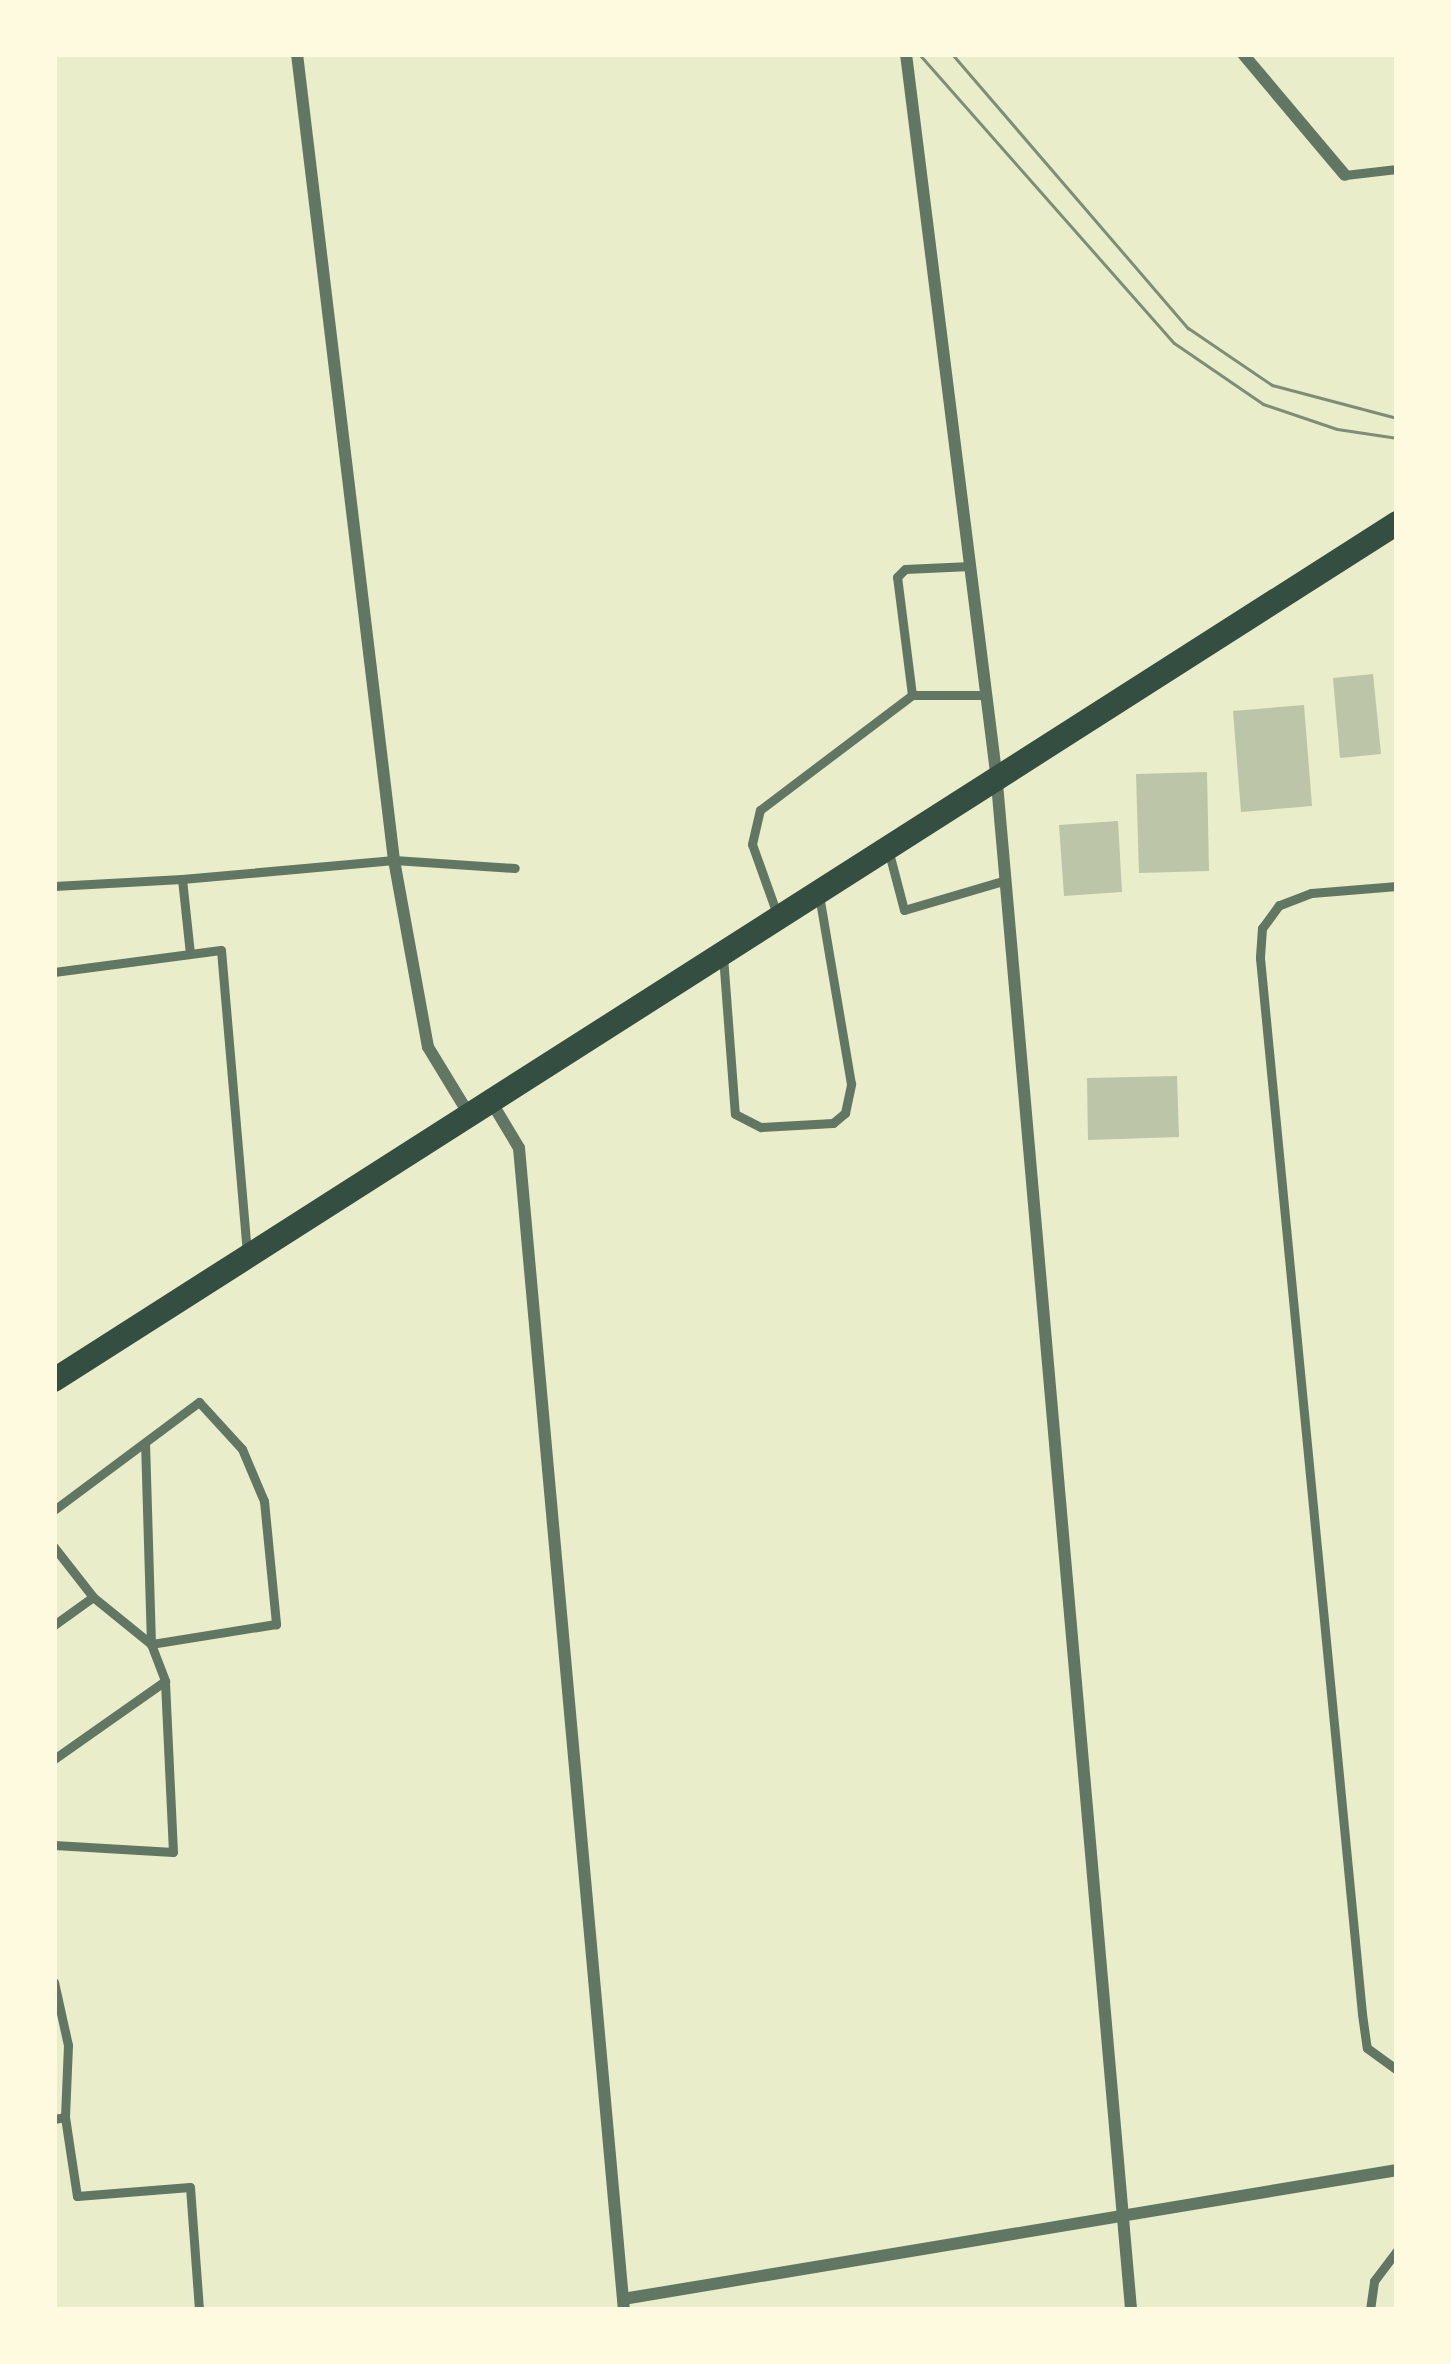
<!DOCTYPE html>
<html>
<head>
<meta charset="utf-8">
<style>
  body { margin:0 }
  #map { position:relative; width:1451px; height:2364px; overflow:hidden; background:#e9edc9; font-family:"Noto Serif",serif }
  div>[style] { position:absolute }
  [style*='--x'] { left:calc(var(--x)*1px); top:calc(var(--y)*1px); width:calc(var(--w)*1px); rotate:calc(var(--a)*1deg) }
  .building>* { inset:0; background:#bcc5a7 }
  .service>* { height:9px; margin:-4.5px; padding:0 4.5px; transform-origin:4.5px; border-radius:4.5px; background:#617663 }
  .minor>* { height:12px; margin:-6px; padding:0 6px; transform-origin:6px; border-radius:6px; background:#617663 }
  .secondary>* { height:24px; margin:-12px; padding:0 12px; transform-origin:12px; border-radius:12px; background:#344e41 }
  .tram>* { height:3px; margin:-1.5px; padding:0 1.5px; transform-origin:1.5px; border-radius:1.5px; background:#7c8e77 }
  span { translate:-50% -50%; white-space:nowrap; text-align:center; line-height:1.15; -webkit-text-stroke:9px #fefae0; paint-order:stroke }
  .frame { position:absolute; inset:0; border:57px solid #fefae0; pointer-events:none }
</style>
</head>
<body>
<div id="map">
  <div class="building">
    <div style="clip-path:polygon(1373px 674px,1381px 754px,1340px 758px,1333px 678px)"></div>
    <div style="clip-path:polygon(1304px 705px,1312px 806px,1241px 812px,1233px 711px)"></div>
    <div style="clip-path:polygon(1207px 772px,1209px 871px,1139px 873px,1136px 774px)"></div>
    <div style="clip-path:polygon(1118px 821px,1122px 892px,1064px 896px,1059px 825px)"></div>
    <div style="clip-path:polygon(1177px 1076px,1179px 1137px,1088px 1140px,1087px 1078px)"></div>
  </div>
  <div class="service">
    <div style="--x:1345;--y:175;--w:52;--a:-6.6"></div>
    <div style="--x:912;--y:695;--w:119;--a:-97.2"></div>
    <div style="--x:897;--y:577;--w:11;--a:-45"></div>
    <div style="--x:905;--y:569;--w:65;--a:-2.6"></div>
    <div style="--x:888;--y:849;--w:63;--a:75.3"></div>
    <div style="--x:904;--y:910;--w:106;--a:-16.4"></div>
    <div style="--x:182;--y:879;--w:213;--a:-5.1"></div>
    <div style="--x:394;--y:860;--w:121;--a:3.8"></div>
    <div style="--x:54;--y:886;--w:128;--a:-3.1"></div>
    <div style="--x:182;--y:879;--w:75;--a:83.9"></div>
    <div style="--x:1397;--y:886;--w:86;--a:175.3"></div>
    <div style="--x:1311;--y:893;--w:34;--a:159"></div>
    <div style="--x:1279;--y:905;--w:29;--a:126"></div>
    <div style="--x:1262;--y:928;--w:30;--a:94"></div>
    <div style="--x:1260;--y:958;--w:1061;--a:84.48"></div>
    <div style="--x:1362;--y:2014;--w:34;--a:82"></div>
    <div style="--x:1367;--y:2048;--w:37;--a:36"></div>
    <div style="--x:777;--y:914;--w:74;--a:-109.7"></div>
    <div style="--x:752;--y:844;--w:35;--a:-77"></div>
    <div style="--x:760;--y:810;--w:191;--a:-37.1"></div>
    <div style="--x:912;--y:695;--w:74;--a:0"></div>
    <div style="--x:723;--y:956;--w:158;--a:85.7"></div>
    <div style="--x:735;--y:1114;--w:29;--a:27"></div>
    <div style="--x:761;--y:1127;--w:72;--a:-3.2"></div>
    <div style="--x:833;--y:1123;--w:16;--a:-40"></div>
    <div style="--x:845;--y:1113;--w:30;--a:-78"></div>
    <div style="--x:851;--y:1084;--w:192;--a:-99.6"></div>
    <div style="--x:54;--y:972;--w:168;--a:-7.5"></div>
    <div style="--x:221;--y:950;--w:305;--a:85.1"></div>
    <div style="--x:54;--y:1510;--w:181;--a:-36.7"></div>
    <div style="--x:199;--y:1402;--w:64;--a:47.5"></div>
    <div style="--x:242;--y:1449;--w:56;--a:67.1"></div>
    <div style="--x:264;--y:1501;--w:124;--a:84.4"></div>
    <div style="--x:276;--y:1624;--w:127;--a:170.9"></div>
    <div style="--x:151;--y:1644;--w:200;--a:-91.7"></div>
    <div style="--x:54;--y:1547;--w:63;--a:52"></div>
    <div style="--x:93;--y:1597;--w:75;--a:39"></div>
    <div style="--x:151;--y:1644;--w:40;--a:69"></div>
    <div style="--x:165;--y:1681;--w:136;--a:144.9"></div>
    <div style="--x:54;--y:1625;--w:48;--a:-35.7"></div>
    <div style="--x:54;--y:1845;--w:119;--a:3.4"></div>
    <div style="--x:173;--y:1852;--w:171;--a:-92.7"></div>
    <div style="--x:54;--y:1982;--w:65;--a:77.5"></div>
    <div style="--x:68;--y:2045;--w:72;--a:92.4"></div>
    <div style="--x:54;--y:2119;--w:11;--a:-10"></div>
    <div style="--x:65;--y:2117;--w:80;--a:81.4"></div>
    <div style="--x:77;--y:2196;--w:113;--a:-4.6"></div>
    <div style="--x:190;--y:2187;--w:123;--a:85.8"></div>
    <div style="--x:1370;--y:2310;--w:29;--a:-82"></div>
    <div style="--x:1374;--y:2281;--w:39;--a:-53"></div>
  </div>
  <div class="minor">
    <div style="--x:297;--y:54;--w:812;--a:83.14"></div>
    <div style="--x:394;--y:860;--w:190;--a:79.7"></div>
    <div style="--x:428;--y:1047;--w:81;--a:58.7"></div>
    <div style="--x:906;--y:54;--w:724;--a:82.86"></div>
    <div style="--x:996;--y:772;--w:1544;--a:84.98"></div>
    <div style="--x:1243;--y:54;--w:158;--a:49.9"></div>
    <div style="--x:492;--y:1103;--w:52;--a:59"></div>
    <div style="--x:519;--y:1148;--w:1167;--a:84.84"></div>
    <div style="--x:623;--y:2299;--w:785;--a:-9.46"></div>
  </div>
  <div class="secondary">
    <div style="--x:54;--y:1380;--w:1593;--a:-32.54"></div>
  </div>
  <div class="tram">
    <div style="--x:919;--y:54;--w:385;--a:48.6"></div>
    <div style="--x:1174;--y:343;--w:108;--a:34.4"></div>
    <div style="--x:1263;--y:404;--w:78;--a:18.7"></div>
    <div style="--x:1337;--y:429;--w:61;--a:8.5"></div>
    <div style="--x:952;--y:54;--w:362;--a:49.3"></div>
    <div style="--x:1188;--y:328;--w:102;--a:34.2"></div>
    <div style="--x:1272;--y:385;--w:129;--a:14.8"></div>
  </div>
  <div class="frame"></div>
</div>
</body>
</html>
